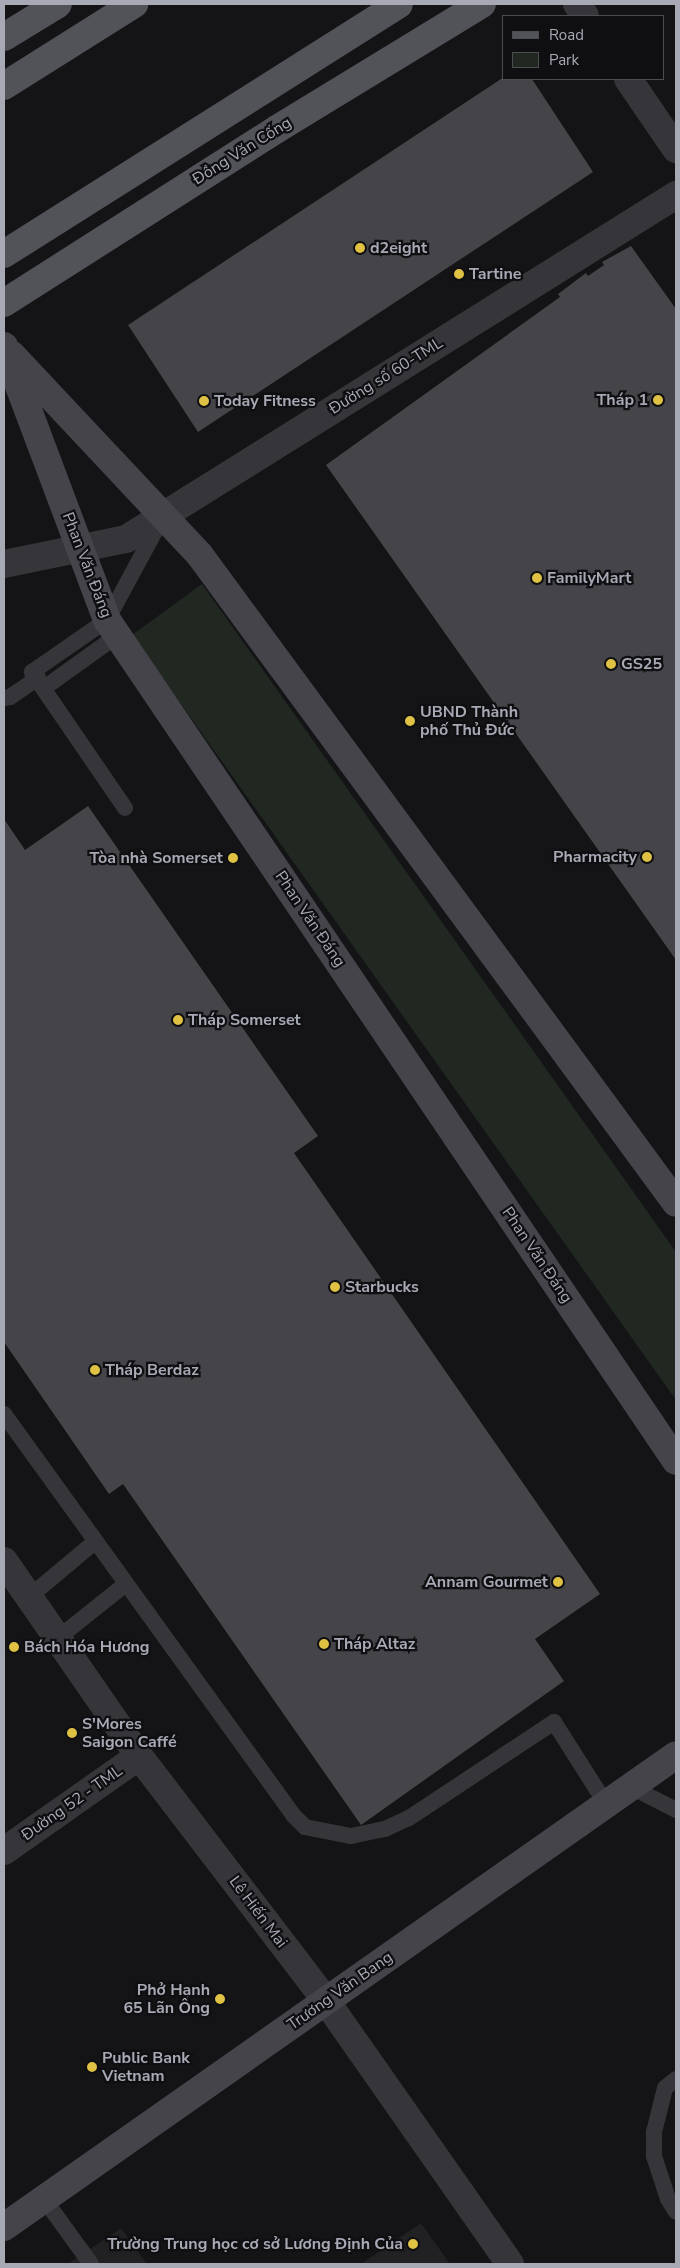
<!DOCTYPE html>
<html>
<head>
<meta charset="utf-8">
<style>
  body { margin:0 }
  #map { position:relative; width:680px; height:2268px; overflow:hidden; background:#141416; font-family:"Nunito Sans",sans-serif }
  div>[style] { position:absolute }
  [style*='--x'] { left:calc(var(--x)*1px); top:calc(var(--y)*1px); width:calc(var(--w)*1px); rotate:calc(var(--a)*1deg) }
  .built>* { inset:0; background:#212023 }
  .green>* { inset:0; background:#212822 }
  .building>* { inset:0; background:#444449 }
  .lane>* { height:16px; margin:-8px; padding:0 8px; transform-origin:8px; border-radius:8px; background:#36363a }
  .street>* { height:28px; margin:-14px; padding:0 14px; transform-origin:14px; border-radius:14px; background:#36363a }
  .secondary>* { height:28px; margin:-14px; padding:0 14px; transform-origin:14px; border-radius:14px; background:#44444a }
  .primary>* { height:28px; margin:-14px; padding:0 14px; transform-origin:14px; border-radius:14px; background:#525259 }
  .dots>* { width:14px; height:14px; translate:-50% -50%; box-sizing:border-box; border:2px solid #0f0f11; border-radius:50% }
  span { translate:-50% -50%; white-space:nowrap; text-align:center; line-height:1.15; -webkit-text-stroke:4.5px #0f0f11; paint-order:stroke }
  .street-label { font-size:16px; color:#a7a9b5 }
  .poi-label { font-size:16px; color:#a7a9b5; font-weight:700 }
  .left { translate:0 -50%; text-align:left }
  .right { translate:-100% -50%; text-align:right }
  .frame { position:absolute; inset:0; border:5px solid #a7a9b5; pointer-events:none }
  .legend { position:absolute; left:502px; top:15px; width:162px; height:65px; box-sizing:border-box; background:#0f0f11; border:1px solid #4c4d53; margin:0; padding:6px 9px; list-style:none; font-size:15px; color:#a7a9b5 }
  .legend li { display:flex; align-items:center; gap:10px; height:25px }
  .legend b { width:25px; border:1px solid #4c4d53 }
</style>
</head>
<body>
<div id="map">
  <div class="built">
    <div style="clip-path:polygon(421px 2223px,450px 2264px,361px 2264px)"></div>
    <div style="clip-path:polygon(121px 2228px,147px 2264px,68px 2264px)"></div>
  </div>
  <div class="green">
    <div style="clip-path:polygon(202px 584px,676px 1252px,676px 1400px,132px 635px)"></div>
  </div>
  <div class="building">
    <div style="clip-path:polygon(504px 77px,532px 79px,593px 172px,198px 432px,128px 325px)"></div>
    <div style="clip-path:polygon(631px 246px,676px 309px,676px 960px,326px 465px,560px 297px,558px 294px,586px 273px,588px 276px,604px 265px,602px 262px)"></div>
    <div style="clip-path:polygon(88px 806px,318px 1136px,294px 1153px,600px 1594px,535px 1639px,564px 1681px,361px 1825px,123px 1484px,109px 1494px,4px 1342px,4px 819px,25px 850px)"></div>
  </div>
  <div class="lane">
    <div style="--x:44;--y:688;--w:91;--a:-35.6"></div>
    <div style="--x:4;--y:698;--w:6;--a:-9"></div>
    <div style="--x:10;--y:697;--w:34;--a:-34"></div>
    <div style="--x:125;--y:808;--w:165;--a:-124.4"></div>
    <div style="--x:32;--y:672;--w:91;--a:-34.7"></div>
    <div style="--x:107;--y:620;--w:111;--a:-61.6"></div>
    <div style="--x:4;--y:1414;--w:494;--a:54.2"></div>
    <div style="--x:293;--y:1815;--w:17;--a:45"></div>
    <div style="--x:305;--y:1827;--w:47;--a:11.1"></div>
    <div style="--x:351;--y:1836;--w:35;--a:-12"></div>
    <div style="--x:385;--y:1829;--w:26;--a:-25"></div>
    <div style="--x:409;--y:1818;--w:174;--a:-33.5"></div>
    <div style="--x:554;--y:1722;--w:97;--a:57.6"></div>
    <div style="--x:29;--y:1597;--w:87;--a:-39.9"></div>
    <div style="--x:58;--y:1638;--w:87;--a:-38.5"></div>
    <div style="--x:631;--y:1787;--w:51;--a:27.1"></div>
    <div style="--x:676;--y:2079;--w:14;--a:141"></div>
    <div style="--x:665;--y:2088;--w:45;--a:104"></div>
    <div style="--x:654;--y:2132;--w:24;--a:90"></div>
    <div style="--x:654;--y:2156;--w:45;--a:72"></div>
    <div style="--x:668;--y:2199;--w:15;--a:58"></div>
    <div style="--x:44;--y:2199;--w:80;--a:54.1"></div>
  </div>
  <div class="street">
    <div style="--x:577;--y:4;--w:14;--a:56"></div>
    <div style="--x:628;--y:79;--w:85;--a:55.6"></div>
    <div style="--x:4;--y:564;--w:125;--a:-11.6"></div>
    <div style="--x:126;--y:539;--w:649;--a:-32.02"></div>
    <div style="--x:4;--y:1561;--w:237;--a:55.3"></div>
    <div style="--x:139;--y:1756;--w:308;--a:52.6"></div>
    <div style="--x:326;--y:2001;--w:321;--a:55"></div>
    <div style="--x:4;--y:1851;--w:165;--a:-35.1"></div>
  </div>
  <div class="secondary">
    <div style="--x:4;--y:346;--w:293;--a:69.4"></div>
    <div style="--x:107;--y:620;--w:1015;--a:55.92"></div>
    <div style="--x:12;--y:355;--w:273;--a:46.8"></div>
    <div style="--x:199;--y:554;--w:805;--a:53.68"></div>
    <div style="--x:4;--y:2227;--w:821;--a:-35.08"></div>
  </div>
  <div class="primary">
    <div style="--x:4;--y:37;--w:63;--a:-31.4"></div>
    <div style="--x:4;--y:86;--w:154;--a:-32.2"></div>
    <div style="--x:4;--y:254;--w:467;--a:-32.3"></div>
    <div style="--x:4;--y:303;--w:324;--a:-32.5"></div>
    <div style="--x:277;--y:129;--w:240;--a:-31.4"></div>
  </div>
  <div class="dots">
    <div style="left:360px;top:248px;background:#dfc143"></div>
    <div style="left:459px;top:274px;background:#dfc143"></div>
    <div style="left:658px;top:400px;background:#dfc143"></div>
    <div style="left:204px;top:401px;background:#dfc143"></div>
    <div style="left:537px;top:578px;background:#dfc143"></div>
    <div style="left:611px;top:664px;background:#dfc143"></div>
    <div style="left:410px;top:721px;background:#dfc143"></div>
    <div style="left:647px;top:857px;background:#dfc143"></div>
    <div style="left:233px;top:858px;background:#dfc143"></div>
    <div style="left:178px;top:1020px;background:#dfc143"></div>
    <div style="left:335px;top:1287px;background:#dfc143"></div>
    <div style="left:95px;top:1370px;background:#dfc143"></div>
    <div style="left:558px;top:1582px;background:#dfc143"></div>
    <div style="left:324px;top:1644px;background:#dfc143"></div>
    <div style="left:14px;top:1647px;background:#dfc143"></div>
    <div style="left:72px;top:1733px;background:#dfc143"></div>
    <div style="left:220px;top:1999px;background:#dfc143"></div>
    <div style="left:92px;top:2067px;background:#dfc143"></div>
    <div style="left:413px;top:2244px;background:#dfc143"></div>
  </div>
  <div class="street-label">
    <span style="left:242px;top:151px;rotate:-32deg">Đồng Văn Cống</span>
    <span style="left:386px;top:376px;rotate:-32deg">Đường số 60-TML</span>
    <span style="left:87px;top:565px;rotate:69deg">Phan Văn Đáng</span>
    <span style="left:310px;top:919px;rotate:56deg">Phan Văn Đáng</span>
    <span style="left:537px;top:1255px;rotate:56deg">Phan Văn Đáng</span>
    <span style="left:72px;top:1803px;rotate:-35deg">Đường 52 - TML</span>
    <span style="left:258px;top:1912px;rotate:53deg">Lê Hiến Mai</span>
    <span style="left:340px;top:1991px;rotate:-35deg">Trương Văn Bang</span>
  </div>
  <div class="poi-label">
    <span class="left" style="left:370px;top:248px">d2eight</span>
    <span class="left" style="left:469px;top:274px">Tartine</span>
    <span class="right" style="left:648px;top:400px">Tháp 1</span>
    <span class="left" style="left:214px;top:401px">Today Fitness</span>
    <span class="left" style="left:547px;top:578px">FamilyMart</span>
    <span class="left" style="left:621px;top:664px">GS25</span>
    <span class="left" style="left:420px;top:721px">UBND Thành<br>phố Thủ Đức</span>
    <span class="right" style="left:637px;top:857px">Pharmacity</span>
    <span class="right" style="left:223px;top:858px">Tòa nhà Somerset</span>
    <span class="left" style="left:188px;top:1020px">Tháp Somerset</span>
    <span class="left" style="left:345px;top:1287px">Starbucks</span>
    <span class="left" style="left:105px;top:1370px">Tháp Berdaz</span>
    <span class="right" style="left:548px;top:1582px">Annam Gourmet</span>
    <span class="left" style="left:334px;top:1644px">Tháp Altaz</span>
    <span class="left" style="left:24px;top:1647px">Bách Hóa Hương</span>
    <span class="left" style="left:82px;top:1733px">S'Mores<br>Saigon Caffé</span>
    <span class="right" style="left:210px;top:1999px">Phở Hạnh<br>65 Lãn Ông</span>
    <span class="left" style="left:102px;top:2067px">Public Bank<br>Vietnam</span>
    <span class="right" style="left:403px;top:2244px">Trường Trung học cơ sở Lương Định Của</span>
  </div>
  <div class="frame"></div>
  <ul class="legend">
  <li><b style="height:6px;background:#525259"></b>Road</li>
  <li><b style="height:14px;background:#212822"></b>Park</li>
  </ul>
</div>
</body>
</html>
